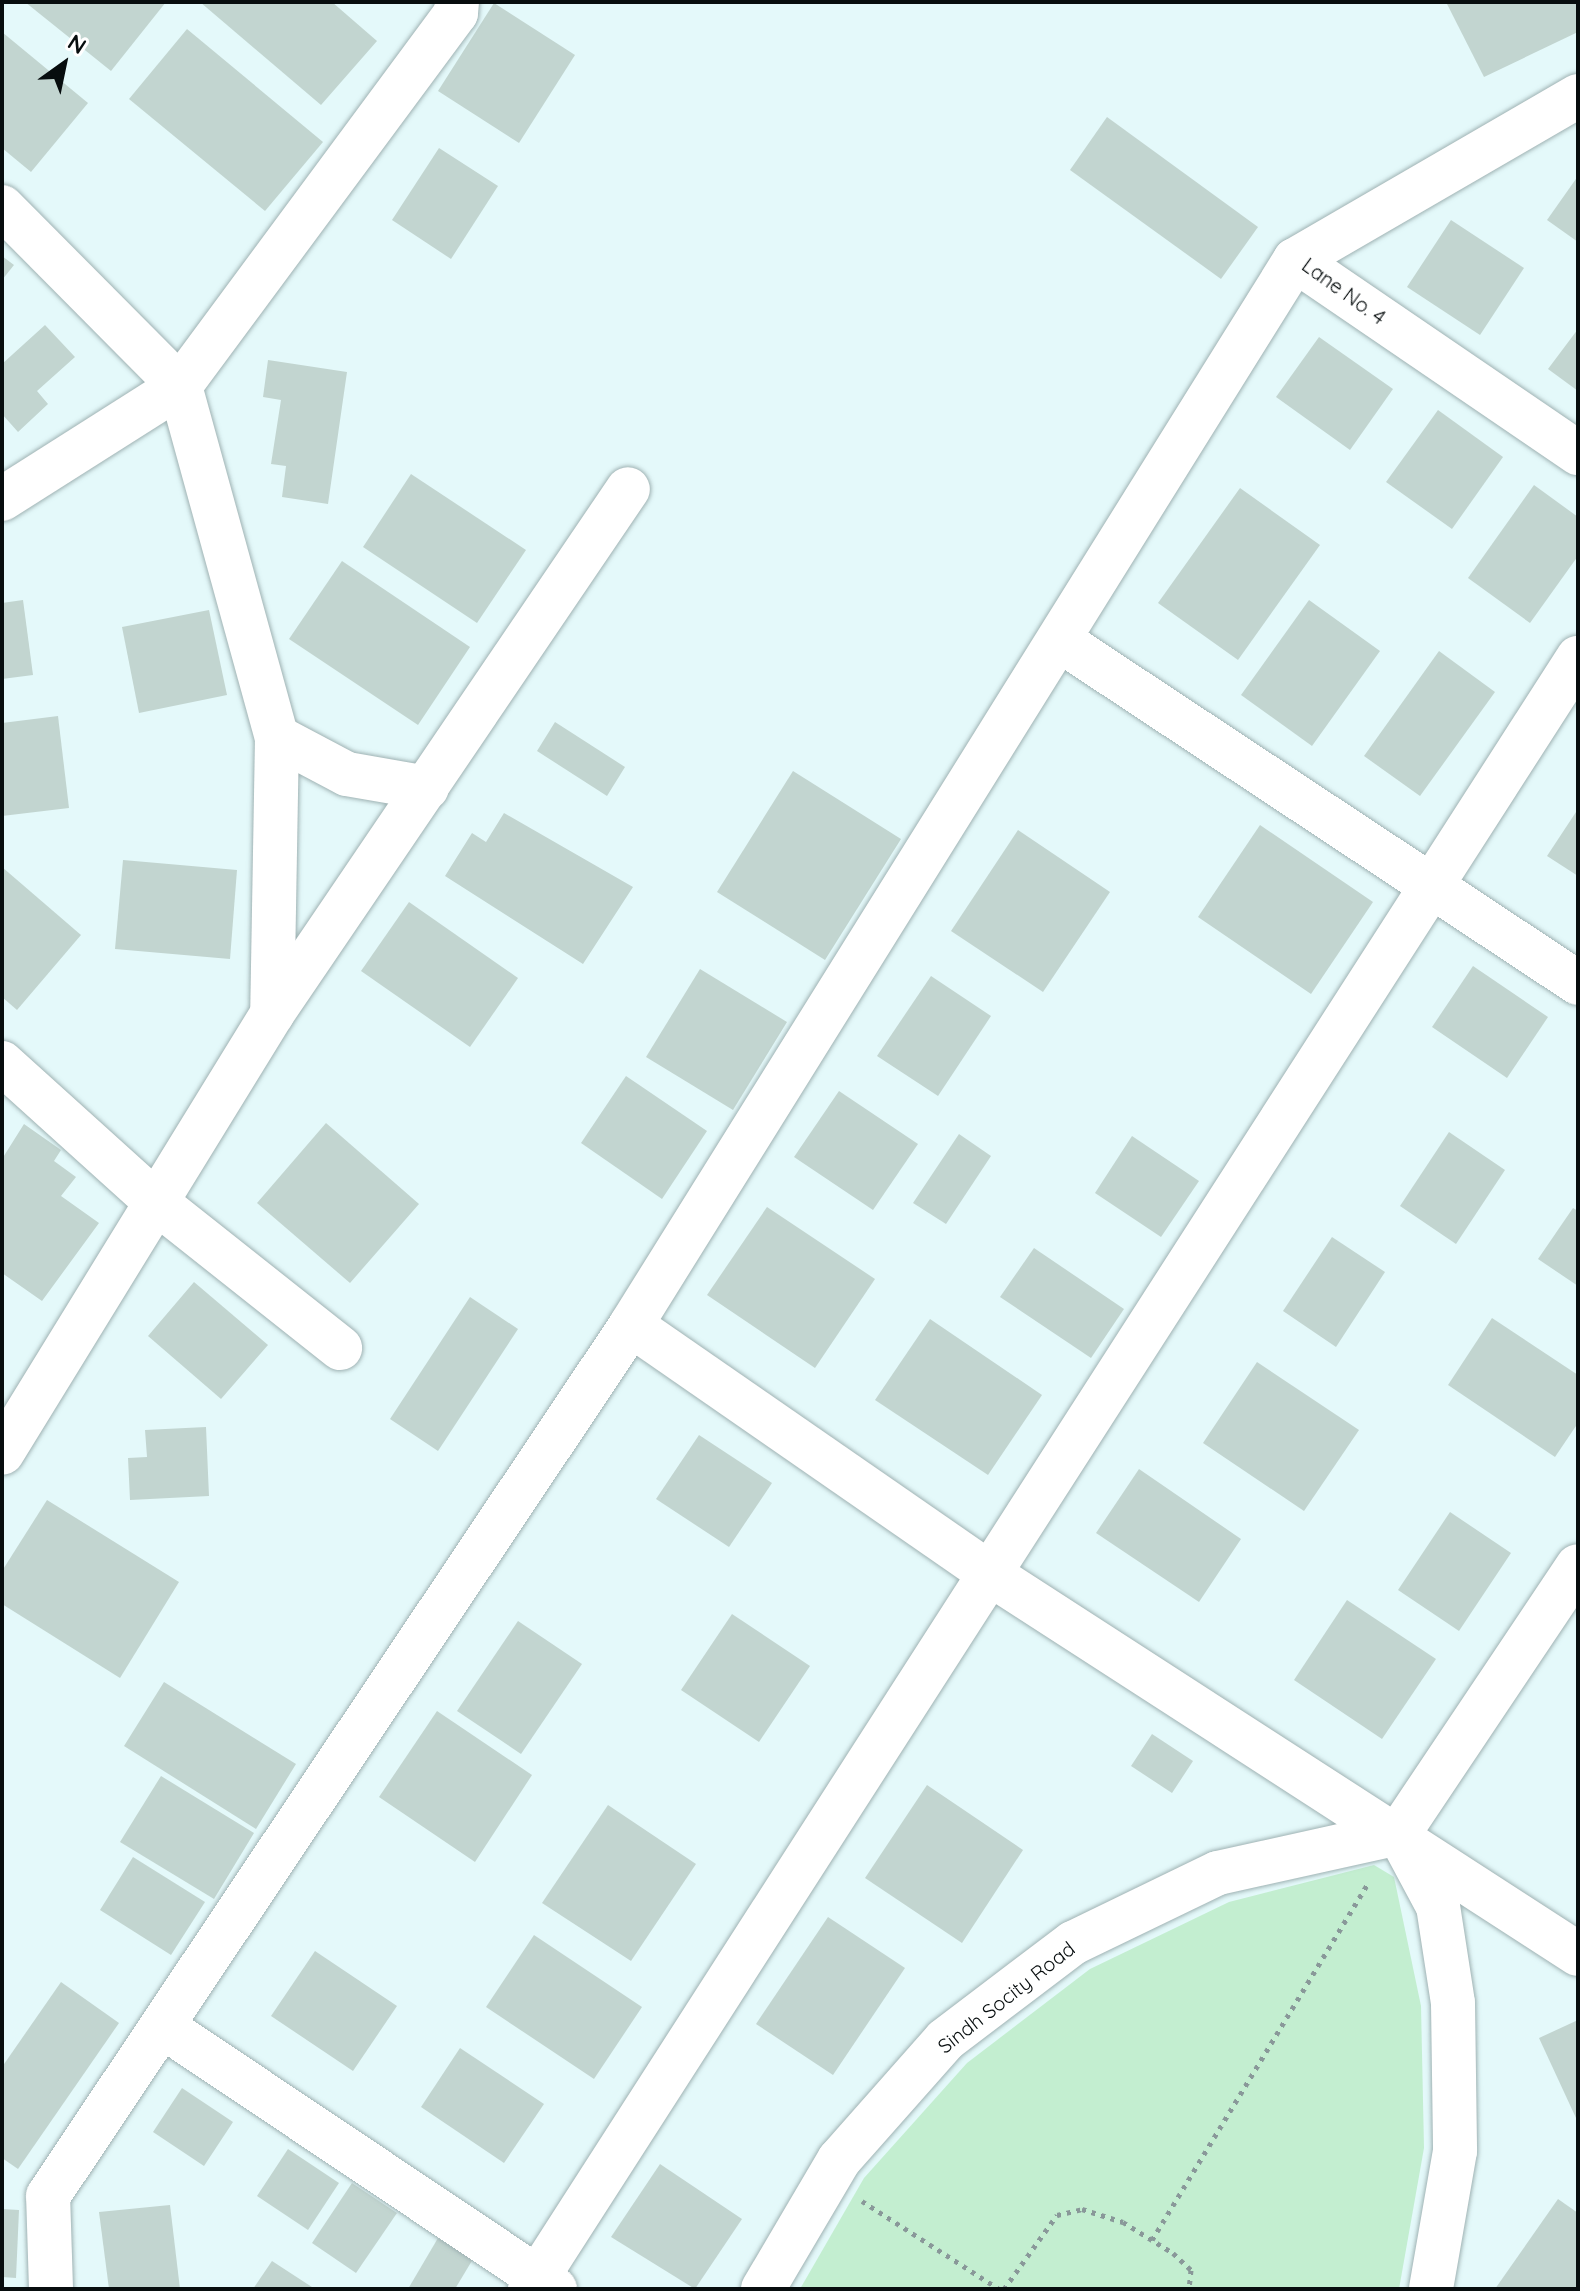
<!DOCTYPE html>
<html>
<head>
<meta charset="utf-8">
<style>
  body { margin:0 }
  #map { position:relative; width:1580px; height:2291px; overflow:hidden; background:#e4f9fa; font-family:Quicksand,sans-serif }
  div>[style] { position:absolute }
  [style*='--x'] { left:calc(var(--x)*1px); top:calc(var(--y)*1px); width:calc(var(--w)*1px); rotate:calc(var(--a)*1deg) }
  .green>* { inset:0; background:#c3eed0 }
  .building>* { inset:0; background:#c2d5d0 }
  .path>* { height:5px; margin-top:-2.5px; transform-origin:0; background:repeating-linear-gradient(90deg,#899899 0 4px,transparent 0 10px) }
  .roads { filter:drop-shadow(0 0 2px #9fb2b3) drop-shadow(0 0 2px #9fb2b3) }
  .minor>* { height:44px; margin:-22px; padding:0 22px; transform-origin:22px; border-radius:22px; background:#fff }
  span { translate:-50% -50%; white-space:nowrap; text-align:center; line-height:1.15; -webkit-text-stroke:8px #fff; paint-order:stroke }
  .street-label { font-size:20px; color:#070d0e }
  .frame { position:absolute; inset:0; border:4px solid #070d0e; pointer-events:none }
  .north { position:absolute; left:24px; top:24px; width:80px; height:80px; -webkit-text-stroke:6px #fff; paint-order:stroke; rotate:33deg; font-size:22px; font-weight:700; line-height:32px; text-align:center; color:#070d0e }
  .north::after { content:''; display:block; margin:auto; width:28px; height:36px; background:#070d0e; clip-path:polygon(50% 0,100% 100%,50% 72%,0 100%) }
</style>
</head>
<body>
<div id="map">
  <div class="green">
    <div style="clip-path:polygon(1374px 1865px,1394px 1877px,1421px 2006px,1424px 2148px,1399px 2289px,800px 2289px,864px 2178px,967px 2063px,1090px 1969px,1229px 1902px)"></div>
  </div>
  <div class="building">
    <div style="clip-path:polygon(25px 2px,166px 2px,111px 71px)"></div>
    <div style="clip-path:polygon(200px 2px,332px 2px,377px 41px,321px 105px)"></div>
    <div style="clip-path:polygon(1446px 2px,1578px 2px,1578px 32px,1484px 77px)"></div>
    <div style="clip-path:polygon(494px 3px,575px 55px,519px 143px,438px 91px)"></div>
    <div style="clip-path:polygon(187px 29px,323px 142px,265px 211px,129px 99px)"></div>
    <div style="clip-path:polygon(2px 32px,88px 103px,31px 172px,2px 148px)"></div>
    <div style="clip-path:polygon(1107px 117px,1258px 227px,1221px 279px,1070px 170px)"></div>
    <div style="clip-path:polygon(439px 148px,498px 186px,451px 259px,392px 220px)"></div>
    <div style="clip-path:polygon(1578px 176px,1578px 242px,1547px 220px)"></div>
    <div style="clip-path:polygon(1451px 220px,1524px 268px,1480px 335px,1407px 287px)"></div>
    <div style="clip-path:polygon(2px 256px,14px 265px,2px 280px)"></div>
    <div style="clip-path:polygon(45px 325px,75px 357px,37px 391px,48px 404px,18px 432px,2px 414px,2px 364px)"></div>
    <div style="clip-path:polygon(1578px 329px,1578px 391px,1548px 369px)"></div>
    <div style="clip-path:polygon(1319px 337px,1393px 389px,1350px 450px,1276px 397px)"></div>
    <div style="clip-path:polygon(268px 360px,347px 372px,328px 504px,282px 497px,286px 466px,271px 464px,281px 400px,263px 397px)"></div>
    <div style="clip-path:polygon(1438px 410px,1503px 457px,1452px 529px,1386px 482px)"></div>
    <div style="clip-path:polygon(411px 474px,526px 550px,477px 623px,363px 547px)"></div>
    <div style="clip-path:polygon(1534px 485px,1578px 517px,1578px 556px,1530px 623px,1468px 578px)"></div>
    <div style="clip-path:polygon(1240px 488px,1320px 545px,1238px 660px,1158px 603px)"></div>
    <div style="clip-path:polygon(342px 561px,470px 647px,418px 725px,289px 639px)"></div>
    <div style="clip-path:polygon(23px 600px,33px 675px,2px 679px,2px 603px)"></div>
    <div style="clip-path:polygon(1309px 600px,1380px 651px,1312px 746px,1241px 695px)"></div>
    <div style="clip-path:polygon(209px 610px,227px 695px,139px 713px,122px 627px)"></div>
    <div style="clip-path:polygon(1439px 651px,1495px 692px,1420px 796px,1364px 756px)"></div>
    <div style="clip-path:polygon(58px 716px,69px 808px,2px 816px,2px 723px)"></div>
    <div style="clip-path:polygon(555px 722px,625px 767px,607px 796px,537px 751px)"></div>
    <div style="clip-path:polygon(793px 771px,901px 839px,825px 960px,717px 892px)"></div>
    <div style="clip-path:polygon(1578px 809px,1578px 876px,1547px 856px)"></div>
    <div style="clip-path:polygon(504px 813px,633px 887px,583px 964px,445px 876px,472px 833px,486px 842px)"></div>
    <div style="clip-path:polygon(1260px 825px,1373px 902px,1311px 994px,1198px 917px)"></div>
    <div style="clip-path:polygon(1018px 830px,1110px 892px,1043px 992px,951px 931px)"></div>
    <div style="clip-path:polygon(123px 860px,237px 870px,230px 959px,115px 949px)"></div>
    <div style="clip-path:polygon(2px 867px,81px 935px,17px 1010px,2px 997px)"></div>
    <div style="clip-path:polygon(409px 902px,518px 978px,470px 1047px,361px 971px)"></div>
    <div style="clip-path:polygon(1473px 966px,1548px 1017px,1507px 1078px,1432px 1027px)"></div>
    <div style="clip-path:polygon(700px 969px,787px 1022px,733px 1110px,646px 1057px)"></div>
    <div style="clip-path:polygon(931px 976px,991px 1016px,938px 1096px,877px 1056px)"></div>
    <div style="clip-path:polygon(626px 1076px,707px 1131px,662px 1199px,581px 1143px)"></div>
    <div style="clip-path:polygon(839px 1091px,918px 1144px,873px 1210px,794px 1157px)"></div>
    <div style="clip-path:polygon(326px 1123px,419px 1204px,350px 1283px,257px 1203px)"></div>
    <div style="clip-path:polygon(24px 1124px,61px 1150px,54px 1161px,76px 1177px,61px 1196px,99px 1223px,42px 1301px,2px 1273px,2px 1159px)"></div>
    <div style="clip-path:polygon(1449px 1132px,1505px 1170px,1456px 1244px,1400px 1206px)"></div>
    <div style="clip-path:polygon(959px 1134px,991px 1156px,946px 1224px,913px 1203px)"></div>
    <div style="clip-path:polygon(1132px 1136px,1199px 1181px,1161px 1237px,1095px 1193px)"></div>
    <div style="clip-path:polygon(767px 1207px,875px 1279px,815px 1368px,707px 1295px)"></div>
    <div style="clip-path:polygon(1573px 1208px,1578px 1211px,1578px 1286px,1538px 1259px)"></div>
    <div style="clip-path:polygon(1332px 1237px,1385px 1272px,1336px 1347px,1283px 1311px)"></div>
    <div style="clip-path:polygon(1034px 1248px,1124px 1309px,1091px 1358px,1000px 1297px)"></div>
    <div style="clip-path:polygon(194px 1282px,268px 1345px,221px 1399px,148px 1336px)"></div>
    <div style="clip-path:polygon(470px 1297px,518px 1329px,438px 1451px,390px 1419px)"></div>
    <div style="clip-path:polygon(1492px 1318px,1578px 1375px,1578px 1423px,1555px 1457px,1448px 1385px)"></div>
    <div style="clip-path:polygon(930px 1319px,1042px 1395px,988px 1475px,875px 1400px)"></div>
    <div style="clip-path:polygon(1257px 1362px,1359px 1430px,1304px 1511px,1203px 1443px)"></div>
    <div style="clip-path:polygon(206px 1427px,209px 1496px,130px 1500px,128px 1458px,147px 1457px,145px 1430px)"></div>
    <div style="clip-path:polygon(699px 1435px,772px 1483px,729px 1547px,656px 1499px)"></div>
    <div style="clip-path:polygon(1139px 1469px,1241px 1539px,1199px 1602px,1096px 1533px)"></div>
    <div style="clip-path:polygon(47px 1500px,179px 1582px,120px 1678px,2px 1604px,2px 1571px)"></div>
    <div style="clip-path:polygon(1450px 1512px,1511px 1553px,1459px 1631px,1398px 1590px)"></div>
    <div style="clip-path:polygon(1347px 1600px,1436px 1659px,1382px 1739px,1294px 1680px)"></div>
    <div style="clip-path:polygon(732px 1614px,810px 1666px,759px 1742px,681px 1690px)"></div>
    <div style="clip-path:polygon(518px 1621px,582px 1664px,521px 1754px,457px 1711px)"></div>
    <div style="clip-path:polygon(164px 1682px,296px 1764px,256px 1829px,124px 1746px)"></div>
    <div style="clip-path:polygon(437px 1711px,532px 1775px,475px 1862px,379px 1797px)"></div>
    <div style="clip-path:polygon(1152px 1734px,1193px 1761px,1172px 1793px,1131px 1766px)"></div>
    <div style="clip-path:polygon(161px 1776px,254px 1833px,214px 1899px,120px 1842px)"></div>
    <div style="clip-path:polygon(927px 1785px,1023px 1850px,962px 1943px,865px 1878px)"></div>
    <div style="clip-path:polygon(608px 1805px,696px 1864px,631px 1961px,542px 1903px)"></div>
    <div style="clip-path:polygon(133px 1857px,205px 1902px,171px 1955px,100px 1910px)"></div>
    <div style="clip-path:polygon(828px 1917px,905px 1968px,833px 2075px,756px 2024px)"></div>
    <div style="clip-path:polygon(534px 1935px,642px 2007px,594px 2079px,486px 2007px)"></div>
    <div style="clip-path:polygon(315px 1951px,397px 2006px,353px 2071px,271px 2016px)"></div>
    <div style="clip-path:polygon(61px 1982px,119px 2023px,18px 2169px,2px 2158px,2px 2067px)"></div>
    <div style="clip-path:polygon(1578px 2020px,1578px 2117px,1576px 2118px,1539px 2038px)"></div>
    <div style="clip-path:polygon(460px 2048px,544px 2104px,504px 2163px,421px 2107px)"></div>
    <div style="clip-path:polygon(182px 2088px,233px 2122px,204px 2166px,153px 2132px)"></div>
    <div style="clip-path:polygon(288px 2149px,339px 2183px,308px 2230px,257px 2196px)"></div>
    <div style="clip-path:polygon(660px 2164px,742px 2219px,695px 2289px,611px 2237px)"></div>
    <div style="clip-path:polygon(352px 2183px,397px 2213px,356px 2273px,312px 2243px)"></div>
    <div style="clip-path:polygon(1558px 2199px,1578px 2213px,1578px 2289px,1495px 2289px)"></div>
    <div style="clip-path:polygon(170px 2205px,180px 2289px,109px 2289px,99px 2212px)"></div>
    <div style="clip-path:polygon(2px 2209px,19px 2210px,16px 2278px,2px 2277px)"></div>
    <div style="clip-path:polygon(438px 2238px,473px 2259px,455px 2289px,408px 2289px)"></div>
    <div style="clip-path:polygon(272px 2261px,315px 2289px,253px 2289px)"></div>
  </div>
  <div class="path">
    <div style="--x:862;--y:2201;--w:163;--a:32.7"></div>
    <div style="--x:1152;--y:2240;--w:419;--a:-58.8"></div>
    <div style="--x:1004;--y:2289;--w:91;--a:-54.4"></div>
    <div style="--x:1057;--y:2215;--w:26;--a:-13"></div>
    <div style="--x:1082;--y:2209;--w:43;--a:17.6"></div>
    <div style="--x:1123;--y:2222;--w:59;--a:31.8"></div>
    <div style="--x:1173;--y:2253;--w:25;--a:43"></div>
    <div style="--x:1191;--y:2270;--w:19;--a:96"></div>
  </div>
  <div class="roads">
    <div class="minor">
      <div style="--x:1578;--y:96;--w:327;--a:149.9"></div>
      <div style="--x:1295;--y:260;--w:343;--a:34.3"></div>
      <div style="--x:2;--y:207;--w:252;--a:45.2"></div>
      <div style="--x:180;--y:386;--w:364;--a:74.6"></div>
      <div style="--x:277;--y:737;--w:277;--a:91"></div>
      <div style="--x:272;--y:1014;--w:515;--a:121.59"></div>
      <div style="--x:2;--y:499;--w:211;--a:-32.4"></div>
      <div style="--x:180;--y:386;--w:464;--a:-53.5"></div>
      <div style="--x:456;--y:13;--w:11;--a:-85"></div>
      <div style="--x:1061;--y:641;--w:620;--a:33.48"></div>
      <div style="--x:277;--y:737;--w:79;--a:27.9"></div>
      <div style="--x:347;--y:774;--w:81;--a:9.9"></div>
      <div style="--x:272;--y:1014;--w:634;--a:-55.86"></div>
      <div style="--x:2;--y:1063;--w:207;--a:42.1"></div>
      <div style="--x:156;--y:1202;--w:235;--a:38.4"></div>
      <div style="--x:631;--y:1325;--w:437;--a:34.7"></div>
      <div style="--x:990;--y:1574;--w:700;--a:32.87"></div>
      <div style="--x:1402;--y:1839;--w:76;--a:61.8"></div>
      <div style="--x:1438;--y:1906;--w:98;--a:81.2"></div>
      <div style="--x:1453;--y:2003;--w:148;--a:89.2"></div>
      <div style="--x:1455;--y:2151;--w:140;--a:99.9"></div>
      <div style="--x:162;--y:2026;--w:473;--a:33.8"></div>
      <div style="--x:51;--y:2289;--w:93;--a:-91.8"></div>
      <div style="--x:48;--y:2196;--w:1048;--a:-56.2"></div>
      <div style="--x:631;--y:1325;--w:1255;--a:-58.06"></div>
      <div style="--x:530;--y:2289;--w:1939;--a:-57.28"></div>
      <div style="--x:763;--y:2289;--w:150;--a:-59.5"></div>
      <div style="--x:839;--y:2160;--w:160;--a:-48.5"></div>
      <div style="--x:945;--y:2040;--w:161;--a:-37.2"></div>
      <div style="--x:1073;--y:1943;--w:161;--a:-25.8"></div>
      <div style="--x:1218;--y:1873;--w:185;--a:-12.5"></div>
      <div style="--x:1399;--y:1833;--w:321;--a:-56.2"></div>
    </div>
  </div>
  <div class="street-label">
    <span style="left:1344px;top:291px;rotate:36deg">Lane No. 4</span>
    <span style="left:1006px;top:1997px;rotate:-38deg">Sindh Socity Road</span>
  </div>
  <div class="frame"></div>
  <div class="north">N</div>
</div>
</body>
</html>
